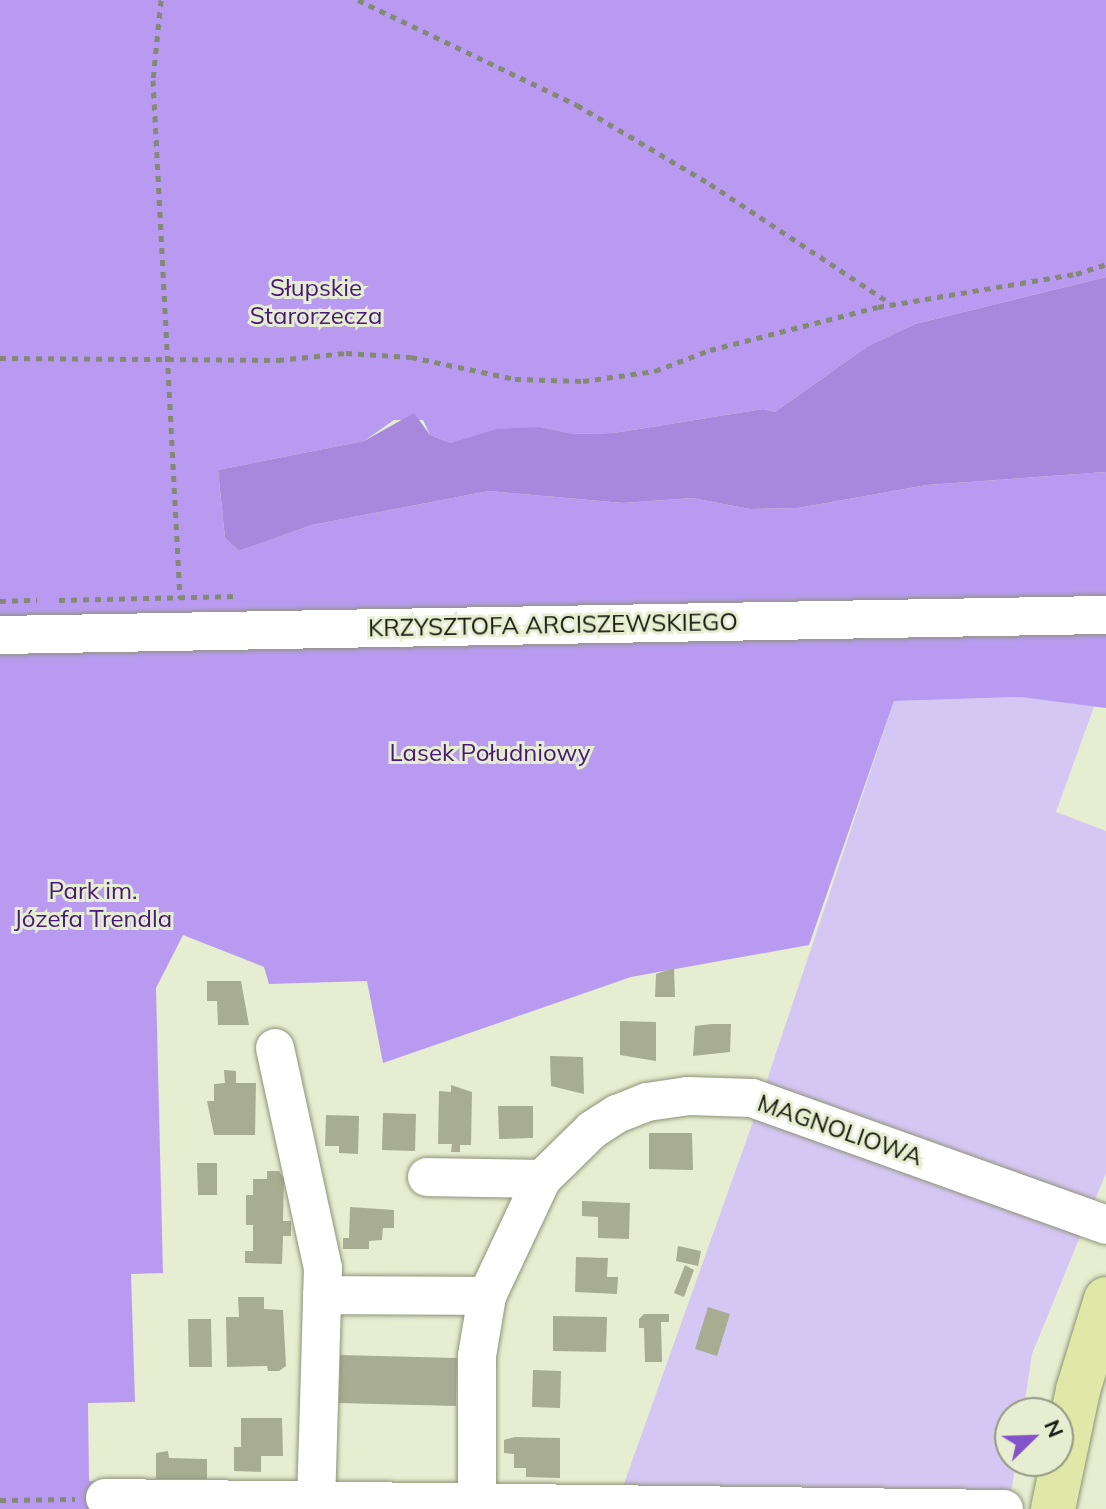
<!DOCTYPE html>
<html>
<head>
<meta charset="utf-8">
<style>
  body { margin:0 }
  #map { position:relative; width:1106px; height:1509px; overflow:hidden; background:#e7edd0; font-family:Mulish,sans-serif }
  div>[style] { position:absolute }
  [style*='--x'] { left:calc(var(--x)*1px); top:calc(var(--y)*1px); width:calc(var(--w)*1px); rotate:calc(var(--a)*1deg) }
  .green>* { inset:0; background:#d5c7f4 }
  .forest>* { inset:0; background:#b89bf0 }
  .water>* { inset:0; background:#a689dc }
  .building>* { inset:0; background:#a8ad92 }
  .path>* { height:5px; margin-top:-2.5px; transform-origin:0; background:repeating-linear-gradient(90deg,#848874 0 6px,transparent 0 12px) }
  .roads { filter:drop-shadow(0 0 2px #8e9379) drop-shadow(0 0 2px #8e9379) }
  .minor>* { height:38px; margin:-19px; padding:0 19px; transform-origin:19px; border-radius:19px; background:#fff }
  .major>* { height:44px; margin:-22px; padding:0 22px; transform-origin:22px; border-radius:22px; background:#dfe8a7 }
  span { translate:-50% -50%; white-space:nowrap; text-align:center; line-height:1.15; -webkit-text-stroke:6px #e7edd0; paint-order:stroke }
  .park-label { font-size:24px; color:#46187a }
  .street-label { font-size:24px; color:#1a1c12 }
  .north { position:absolute; left:994px; top:1397px; width:80px; height:80px; box-sizing:border-box; background:#e7edd0; border:2px solid #959984; border-radius:50%; rotate:67deg; font-size:22px; font-weight:700; line-height:32px; text-align:center; color:#1a1c12 }
  .north::after { content:''; display:block; margin:auto; width:28px; height:36px; background:#8353cb; clip-path:polygon(50% 0,100% 100%,50% 72%,0 100%) }
</style>
</head>
<body>
<div id="map">
  <div class="green">
    <div style="clip-path:polygon(1021px 697px,1095px 704px,1056px 812px,1106px 831px,1106px 1173px,1032px 1354px,1023px 1413px,1010px 1413px,1010px 1461px,1016px 1461px,1010px 1500px,620px 1495px,755px 1116px,894px 701px)"></div>
  </div>
  <div class="forest">
    <div style="clip-path:polygon(0 0,1106px 0,1106px 277px,915px 324px,868px 346px,775px 412px,763px 409px,614px 433px,572px 434px,540px 427px,451px 443px,430px 435px,423px 420px,394px 420px,364px 441px,218px 470px,225px 538px,239px 551px,312px 525px,489px 491px,623px 503px,692px 498px,750px 509px,798px 508px,927px 485px,1106px 472px,1106px 708px,1021px 697px,894px 701px,809px 945px,631px 977px,383px 1063px,367px 981px,269px 984px,264px 967px,183px 935px,156px 988px,163px 1273px,131px 1274px,135px 1402px,88px 1403px,89px 1481px,661px 1509px,0 1509px)"></div>
  </div>
  <div class="water">
    <div style="clip-path:polygon(1106px 277px,1106px 472px,927px 485px,798px 508px,750px 509px,692px 498px,623px 503px,489px 491px,312px 525px,239px 551px,225px 538px,218px 470px,364px 441px,414px 413px,430px 435px,451px 443px,497px 429px,540px 427px,573px 434px,614px 433px,763px 409px,775px 412px,868px 346px,915px 324px)"></div>
  </div>
  <div class="building">
    <div style="clip-path:polygon(674px 968px,675px 997px,655px 997px,656px 974px)"></div>
    <div style="clip-path:polygon(207px 981px,241px 981px,249px 1025px,218px 1025px,217px 1001px,207px 1001px)"></div>
    <div style="clip-path:polygon(620px 1021px,656px 1022px,656px 1061px,620px 1055px)"></div>
    <div style="clip-path:polygon(712px 1024px,731px 1024px,730px 1052px,693px 1056px,695px 1026px)"></div>
    <div style="clip-path:polygon(550px 1056px,583px 1057px,584px 1094px,551px 1086px)"></div>
    <div style="clip-path:polygon(224px 1070px,236px 1071px,236px 1083px,256px 1083px,255px 1135px,214px 1135px,207px 1101px,214px 1101px,214px 1084px,225px 1083px)"></div>
    <div style="clip-path:polygon(451px 1085px,472px 1092px,471px 1145px,460px 1145px,460px 1152px,451px 1152px,452px 1144px,438px 1144px,439px 1091px,451px 1092px)"></div>
    <div style="clip-path:polygon(498px 1106px,533px 1106px,533px 1138px,499px 1139px)"></div>
    <div style="clip-path:polygon(383px 1113px,416px 1114px,415px 1151px,382px 1150px)"></div>
    <div style="clip-path:polygon(326px 1115px,359px 1116px,358px 1154px,339px 1153px,339px 1146px,325px 1146px)"></div>
    <div style="clip-path:polygon(649px 1133px,692px 1133px,693px 1170px,649px 1169px)"></div>
    <div style="clip-path:polygon(197px 1163px,217px 1163px,217px 1195px,198px 1195px)"></div>
    <div style="clip-path:polygon(267px 1171px,279px 1171px,284px 1179px,283px 1221px,291px 1221px,291px 1236px,283px 1236px,282px 1264px,245px 1263px,245px 1251px,253px 1251px,253px 1225px,246px 1225px,246px 1195px,253px 1195px,253px 1179px,267px 1179px)"></div>
    <div style="clip-path:polygon(582px 1201px,630px 1203px,629px 1239px,598px 1238px,598px 1217px,582px 1216px)"></div>
    <div style="clip-path:polygon(350px 1207px,394px 1210px,394px 1228px,383px 1228px,382px 1240px,369px 1241px,369px 1249px,343px 1249px,343px 1238px,349px 1238px)"></div>
    <div style="clip-path:polygon(678px 1246px,701px 1251px,698px 1266px,676px 1261px)"></div>
    <div style="clip-path:polygon(576px 1257px,608px 1258px,607px 1277px,618px 1277px,617px 1294px,575px 1292px)"></div>
    <div style="clip-path:polygon(685px 1265px,694px 1270px,684px 1297px,674px 1293px)"></div>
    <div style="clip-path:polygon(238px 1297px,264px 1297px,264px 1309px,283px 1310px,286px 1366px,279px 1371px,268px 1371px,267px 1366px,227px 1367px,226px 1317px,239px 1317px)"></div>
    <div style="clip-path:polygon(708px 1307px,730px 1314px,717px 1356px,695px 1349px)"></div>
    <div style="clip-path:polygon(644px 1314px,669px 1314px,669px 1322px,661px 1322px,662px 1362px,645px 1362px,644px 1328px,639px 1328px,639px 1319px)"></div>
    <div style="clip-path:polygon(553px 1316px,607px 1317px,606px 1352px,553px 1351px)"></div>
    <div style="clip-path:polygon(188px 1319px,211px 1319px,212px 1367px,189px 1367px)"></div>
    <div style="clip-path:polygon(340px 1355px,457px 1358px,456px 1406px,339px 1403px)"></div>
    <div style="clip-path:polygon(533px 1370px,561px 1371px,560px 1408px,532px 1407px)"></div>
    <div style="clip-path:polygon(241px 1418px,282px 1418px,283px 1456px,261px 1456px,261px 1472px,234px 1471px,234px 1447px,241px 1447px)"></div>
    <div style="clip-path:polygon(515px 1437px,560px 1438px,560px 1478px,526px 1477px,526px 1468px,514px 1468px,514px 1454px,504px 1453px,504px 1440px)"></div>
    <div style="clip-path:polygon(156px 1453px,168px 1451px,169px 1458px,207px 1459px,207px 1479px,156px 1479px)"></div>
  </div>
  <div class="path">
    <div style="--x:161;--y:0;--w:80;--a:95.7"></div>
    <div style="--x:153;--y:80;--w:519;--a:87.02"></div>
    <div style="--x:358;--y:0;--w:243;--a:25.6"></div>
    <div style="--x:577;--y:105;--w:155;--a:30.7"></div>
    <div style="--x:710;--y:184;--w:217;--a:33.5"></div>
    <div style="--x:0;--y:358;--w:278;--a:0.4"></div>
    <div style="--x:278;--y:360;--w:68;--a:-5.9"></div>
    <div style="--x:346;--y:353;--w:65;--a:3.5"></div>
    <div style="--x:411;--y:357;--w:106;--a:11.9"></div>
    <div style="--x:515;--y:379;--w:68;--a:1.7"></div>
    <div style="--x:583;--y:381;--w:73;--a:-7.9"></div>
    <div style="--x:655;--y:371;--w:59;--a:-20.9"></div>
    <div style="--x:710;--y:350;--w:173;--a:-14.4"></div>
    <div style="--x:878;--y:307;--w:201;--a:-9.5"></div>
    <div style="--x:1076;--y:274;--w:32;--a:-18"></div>
    <div style="--x:59;--y:600;--w:178;--a:-1.3"></div>
    <div style="--x:0;--y:601;--w:37;--a:-2"></div>
    <div style="--x:0;--y:1500;--w:75;--a:-0.8"></div>
  </div>
  <div class="roads">
    <div class="minor">
      <div style="--x:0;--y:635;--w:1106;--a:-1.04"></div>
      <div style="--x:275;--y:1048;--w:225;--a:77.7"></div>
      <div style="--x:323;--y:1268;--w:231;--a:91.7"></div>
      <div style="--x:427;--y:1177;--w:115;--a:1"></div>
      <div style="--x:322;--y:1295;--w:165;--a:0.3"></div>
      <div style="--x:105;--y:1498;--w:899;--a:0.7"></div>
      <div style="--x:477;--y:1499;--w:143;--a:-90"></div>
      <div style="--x:477;--y:1356;--w:61;--a:-80.5"></div>
      <div style="--x:487;--y:1296;--w:129;--a:-64.8"></div>
      <div style="--x:542;--y:1179;--w:70;--a:-44.4"></div>
      <div style="--x:592;--y:1130;--w:30;--a:-33"></div>
      <div style="--x:617;--y:1114;--w:32;--a:-22"></div>
      <div style="--x:647;--y:1102;--w:41;--a:-8.3"></div>
      <div style="--x:688;--y:1096;--w:64;--a:1.8"></div>
      <div style="--x:752;--y:1098;--w:376;--a:19.7"></div>
    </div>
    <div class="major">
      <div style="--x:1053;--y:1509;--w:122;--a:-78.1"></div>
      <div style="--x:1078;--y:1390;--w:95;--a:-72.9"></div>
    </div>
  </div>
  <div class="park-label">
    <span style="left:316px;top:302px">Słupskie<br>Starorzecza</span>
    <span style="left:490px;top:753px">Lasek Południowy</span>
    <span style="left:93px;top:905px">Park im.<br>Józefa Trendla</span>
  </div>
  <div class="street-label">
    <span style="left:553px;top:625px;rotate:-1deg">KRZYSZTOFA ARCISZEWSKIEGO</span>
    <span style="left:840px;top:1130px;rotate:19deg">MAGNOLIOWA</span>
  </div>
  <div class="north">N</div>
</div>
</body>
</html>
